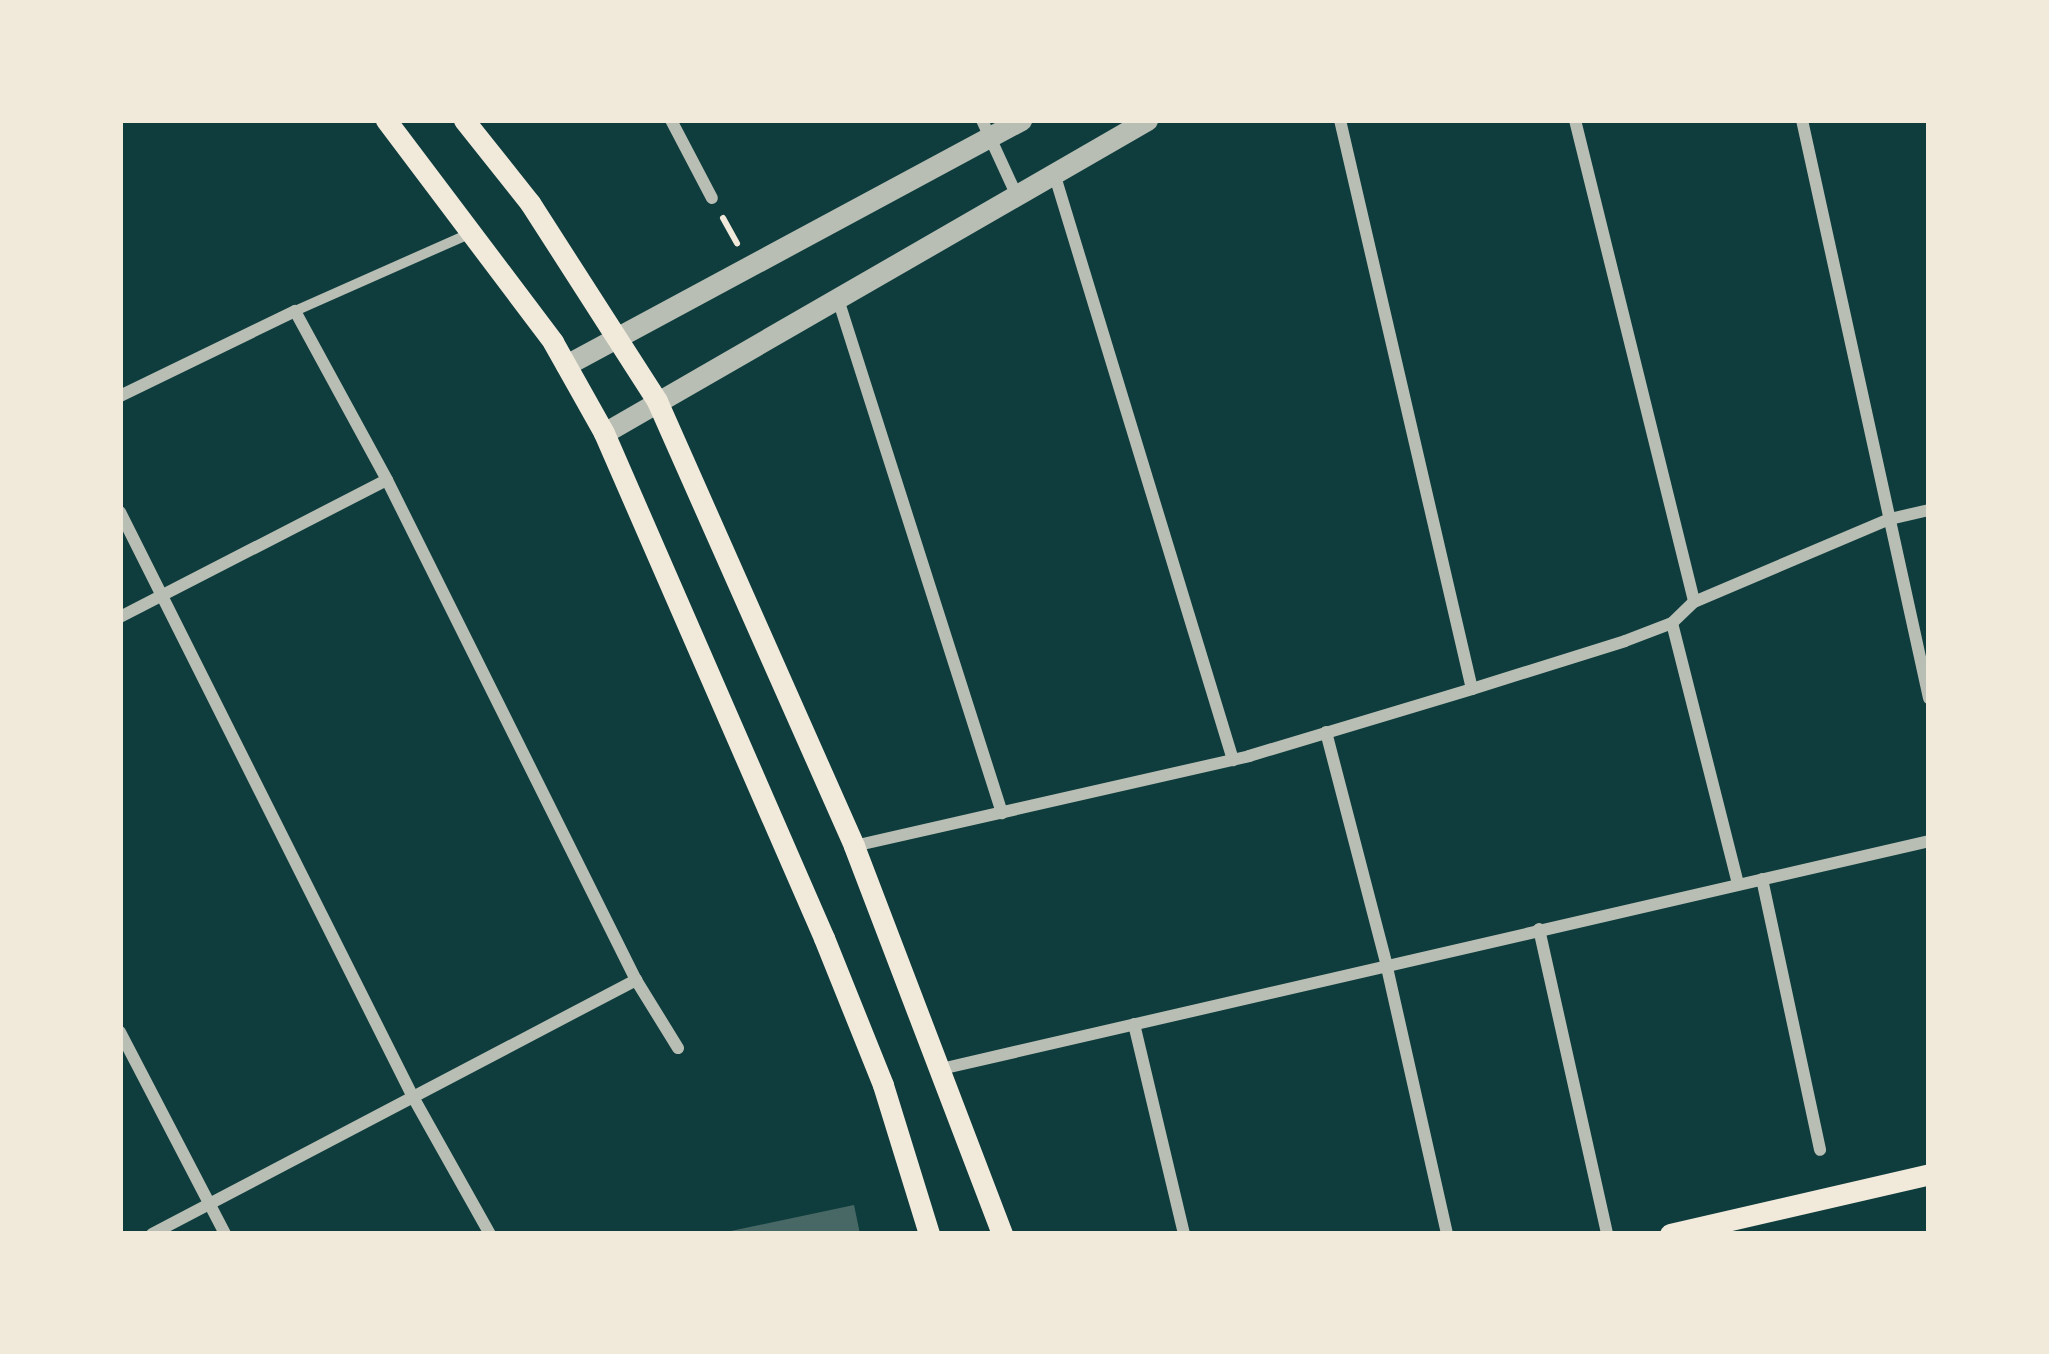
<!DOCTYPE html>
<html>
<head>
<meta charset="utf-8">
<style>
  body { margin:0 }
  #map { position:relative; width:2049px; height:1354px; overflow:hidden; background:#0f3d3e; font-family:"Source Sans 3",sans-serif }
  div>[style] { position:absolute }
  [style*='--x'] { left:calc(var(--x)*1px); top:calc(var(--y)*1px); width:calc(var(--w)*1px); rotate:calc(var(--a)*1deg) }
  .building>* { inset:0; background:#486865 }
  .path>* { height:6px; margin:-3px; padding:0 3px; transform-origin:3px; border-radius:3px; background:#f1e9da }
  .pedestrian>* { height:10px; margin:-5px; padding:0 5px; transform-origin:5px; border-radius:5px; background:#b8beb3 }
  .minor>* { height:12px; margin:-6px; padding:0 6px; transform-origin:6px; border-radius:6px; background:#b8beb3 }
  .tertiary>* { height:21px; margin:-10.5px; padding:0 10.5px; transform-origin:10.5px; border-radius:10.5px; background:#b8beb3 }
  .secondary>* { height:21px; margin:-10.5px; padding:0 10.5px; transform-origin:10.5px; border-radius:10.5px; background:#f1e9da }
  span { translate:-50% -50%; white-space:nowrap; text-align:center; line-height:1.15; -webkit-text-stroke:12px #f1e9da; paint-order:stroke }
  .frame { position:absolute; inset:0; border:123px solid #f1e9da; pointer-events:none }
</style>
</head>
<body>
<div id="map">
  <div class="building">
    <div style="clip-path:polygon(854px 1205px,860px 1234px,726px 1234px,726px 1232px)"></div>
  </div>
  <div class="path">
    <div style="--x:723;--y:218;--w:29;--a:61"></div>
  </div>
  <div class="pedestrian">
    <div style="--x:295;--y:311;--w:193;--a:-23.9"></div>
  </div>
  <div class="minor">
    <div style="--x:671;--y:120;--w:88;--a:62.3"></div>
    <div style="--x:982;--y:120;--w:81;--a:65.3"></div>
    <div style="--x:1340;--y:120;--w:584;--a:76.94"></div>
    <div style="--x:1575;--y:120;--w:496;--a:76.1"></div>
    <div style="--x:1802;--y:120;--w:592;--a:77.61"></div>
    <div style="--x:1054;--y:173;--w:614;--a:73.04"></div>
    <div style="--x:837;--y:296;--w:543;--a:72.3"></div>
    <div style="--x:120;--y:396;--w:195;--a:-25.9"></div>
    <div style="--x:295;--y:311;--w:192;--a:61.4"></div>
    <div style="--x:387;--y:480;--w:559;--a:63.53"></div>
    <div style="--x:636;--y:980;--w:80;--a:58.3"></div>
    <div style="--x:120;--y:512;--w:654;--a:63.4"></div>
    <div style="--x:413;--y:1097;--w:157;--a:60.7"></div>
    <div style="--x:120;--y:617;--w:300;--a:-27.2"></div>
    <div style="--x:1672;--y:623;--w:269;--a:75.8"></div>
    <div style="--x:1326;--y:732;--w:239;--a:75.4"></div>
    <div style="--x:1386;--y:963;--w:278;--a:77.3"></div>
    <div style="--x:854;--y:846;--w:405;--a:-12.8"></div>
    <div style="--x:1249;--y:756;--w:233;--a:-16.7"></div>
    <div style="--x:1472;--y:689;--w:160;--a:-17.4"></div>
    <div style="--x:1625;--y:641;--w:50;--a:-21"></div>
    <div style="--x:1672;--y:623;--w:30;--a:-44"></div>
    <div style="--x:1694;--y:602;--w:213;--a:-23"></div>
    <div style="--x:1890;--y:519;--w:40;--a:-13"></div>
    <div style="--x:1762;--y:879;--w:277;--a:77.9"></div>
    <div style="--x:1539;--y:929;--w:312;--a:77.4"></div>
    <div style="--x:1134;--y:1024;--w:216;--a:76.6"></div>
    <div style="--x:120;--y:1032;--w:228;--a:62.5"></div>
    <div style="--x:941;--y:1069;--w:1014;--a:-12.99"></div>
    <div style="--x:152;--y:1234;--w:547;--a:-27.69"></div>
  </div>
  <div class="tertiary">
    <div style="--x:566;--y:365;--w:517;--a:-28.3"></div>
    <div style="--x:604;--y:433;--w:627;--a:-29.96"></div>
  </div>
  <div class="secondary">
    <div style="--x:386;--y:120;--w:278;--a:53"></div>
    <div style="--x:553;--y:342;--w:104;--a:60.7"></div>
    <div style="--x:604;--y:433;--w:551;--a:66.46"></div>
    <div style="--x:824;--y:938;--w:158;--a:68.1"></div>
    <div style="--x:883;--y:1085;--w:156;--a:72.8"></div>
    <div style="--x:464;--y:120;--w:106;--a:51.5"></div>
    <div style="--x:530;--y:203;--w:235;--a:57.3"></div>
    <div style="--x:657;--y:401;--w:487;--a:66.1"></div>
    <div style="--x:854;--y:846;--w:415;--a:69.1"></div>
    <div style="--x:1670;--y:1234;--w:266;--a:-13"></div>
  </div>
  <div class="frame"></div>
</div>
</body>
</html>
